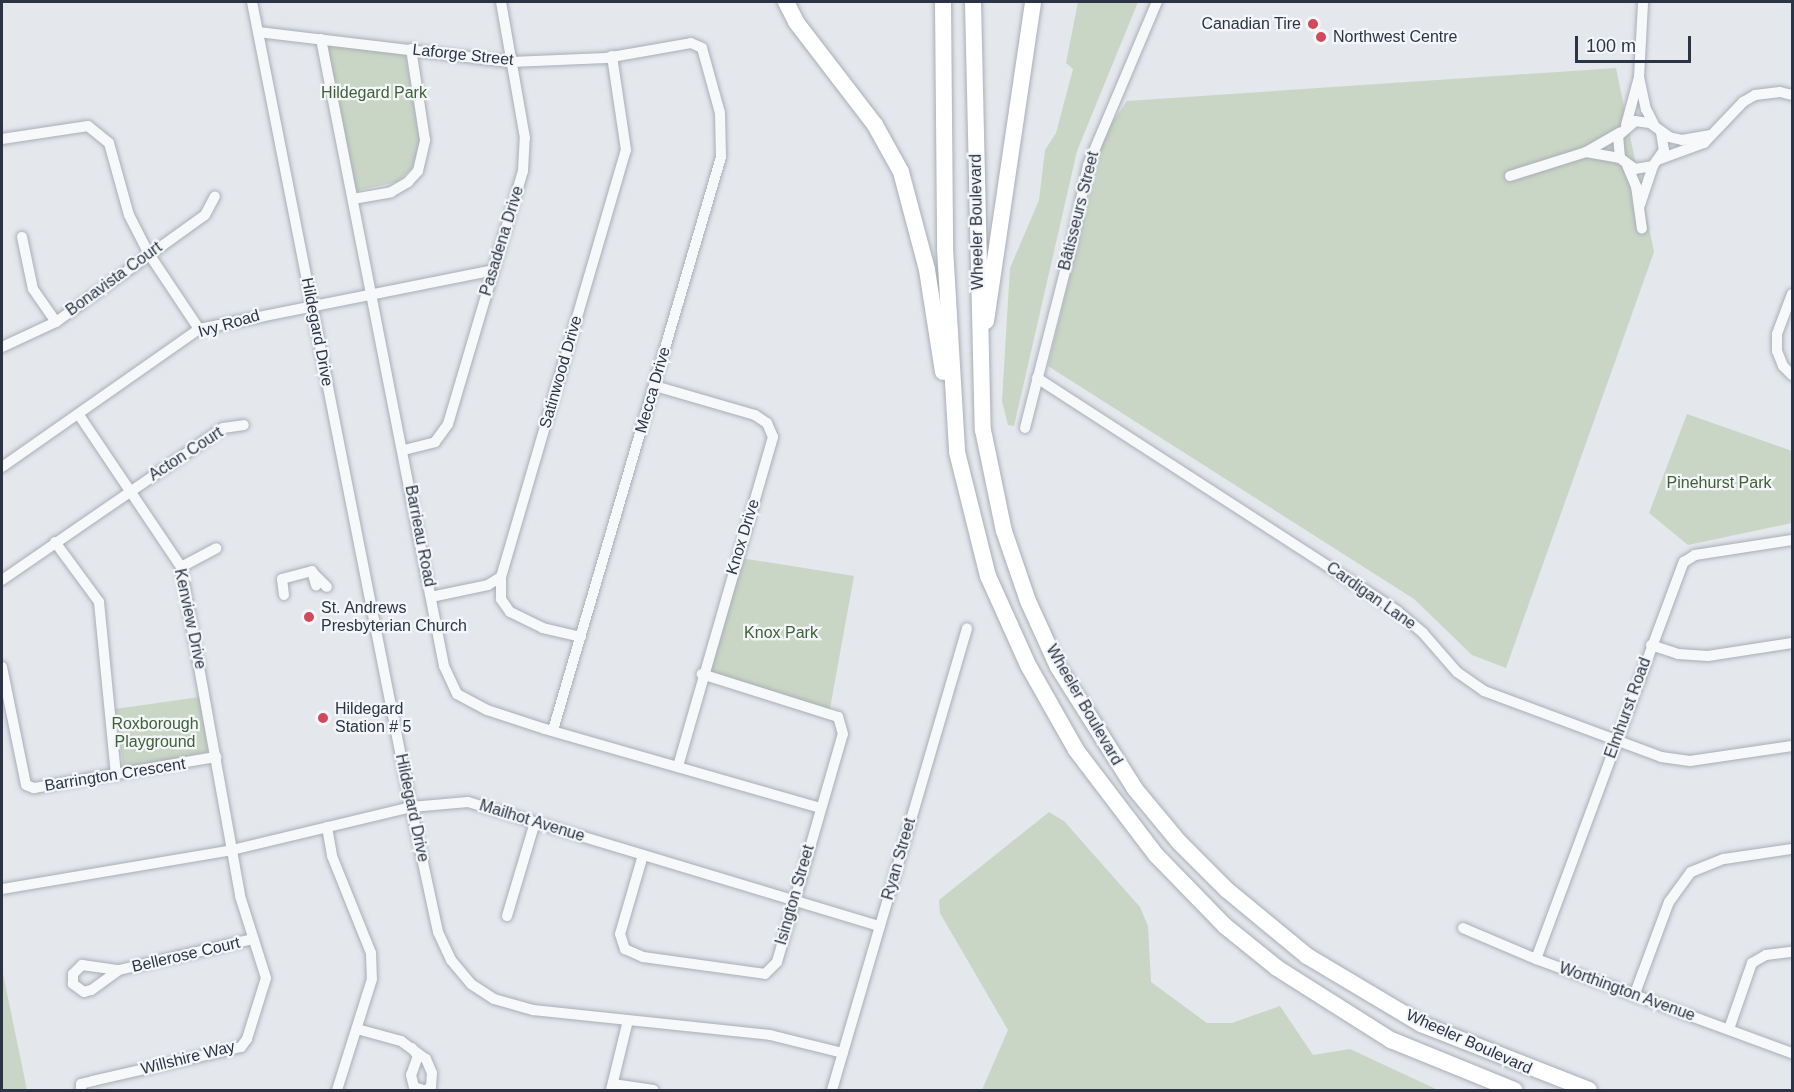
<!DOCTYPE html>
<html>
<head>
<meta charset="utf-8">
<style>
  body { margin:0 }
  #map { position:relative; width:1794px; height:1092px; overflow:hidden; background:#e4e7ec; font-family:Helvetica,sans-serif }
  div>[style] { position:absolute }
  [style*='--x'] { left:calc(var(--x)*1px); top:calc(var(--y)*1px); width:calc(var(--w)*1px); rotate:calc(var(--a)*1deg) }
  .green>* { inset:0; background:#c9d6c5 }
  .roads { filter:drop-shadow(0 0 2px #a9aeb7) drop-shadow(0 0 2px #a9aeb7) }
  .minor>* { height:10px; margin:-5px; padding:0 5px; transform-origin:5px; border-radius:5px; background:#f7f8fa }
  .highway>* { height:16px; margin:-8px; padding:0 8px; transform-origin:8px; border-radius:8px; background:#fff }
  .dots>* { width:16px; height:16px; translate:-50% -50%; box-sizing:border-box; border:3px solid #f4f6f9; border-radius:50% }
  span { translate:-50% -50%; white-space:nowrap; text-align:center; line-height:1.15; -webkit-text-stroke:4.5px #f4f6f9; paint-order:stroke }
  .poi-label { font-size:16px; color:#2b3445 }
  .right { translate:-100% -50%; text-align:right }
  .left { translate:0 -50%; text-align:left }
  .street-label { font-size:16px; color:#2b3445 }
  .park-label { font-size:16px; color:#3f6138 }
  .frame { position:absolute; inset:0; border:3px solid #2b3445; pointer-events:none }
  .scale { position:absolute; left:1575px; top:36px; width:116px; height:27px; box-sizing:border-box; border:3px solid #2b3445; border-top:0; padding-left:8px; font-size:18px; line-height:21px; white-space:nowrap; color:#2b3445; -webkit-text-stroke:4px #f4f6f9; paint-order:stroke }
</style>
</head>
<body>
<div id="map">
  <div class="green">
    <div style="clip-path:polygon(1078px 2px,1138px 2px,1077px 151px,1014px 426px,1008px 425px,1002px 401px,1010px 268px,1039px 200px,1045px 150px,1056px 133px,1073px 69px,1066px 63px)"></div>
    <div style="clip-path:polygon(325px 43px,405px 52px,420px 140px,413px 167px,397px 182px,355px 191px)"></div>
    <div style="clip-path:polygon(1616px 68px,1654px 252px,1506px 668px,1472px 655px,1414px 599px,1048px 366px,1105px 133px,1127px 101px)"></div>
    <div style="clip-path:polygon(1687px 414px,1792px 451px,1792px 523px,1688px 545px,1649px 513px)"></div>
    <div style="clip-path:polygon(741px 558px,854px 576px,829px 714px,702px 674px)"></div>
    <div style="clip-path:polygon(200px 697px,208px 752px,129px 768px,123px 764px,115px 709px)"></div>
    <div style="clip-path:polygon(1049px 812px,1064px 821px,1140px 907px,1148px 926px,1151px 982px,1207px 1023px,1232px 1023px,1280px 1006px,1313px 1055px,1350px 1049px,1438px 1090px,982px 1090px,1008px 1030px,940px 913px,939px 900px)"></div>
    <div style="clip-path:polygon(2px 969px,27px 1090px,2px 1090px)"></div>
  </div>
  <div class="roads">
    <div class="minor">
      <div style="--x:252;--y:2;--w:821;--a:78.83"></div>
      <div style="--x:411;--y:807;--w:128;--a:77.8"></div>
      <div style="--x:438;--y:932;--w:31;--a:65"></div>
      <div style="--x:451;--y:960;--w:31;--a:50"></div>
      <div style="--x:471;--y:984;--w:27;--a:33"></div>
      <div style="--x:494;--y:999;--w:41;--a:15.8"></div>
      <div style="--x:533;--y:1010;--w:238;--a:6"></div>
      <div style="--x:770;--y:1035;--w:75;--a:13.9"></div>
      <div style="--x:258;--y:32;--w:255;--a:6.8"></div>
      <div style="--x:511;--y:62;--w:95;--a:-2.4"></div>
      <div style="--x:606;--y:58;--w:86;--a:-10"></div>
      <div style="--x:691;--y:43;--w:12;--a:24"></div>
      <div style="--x:702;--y:48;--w:67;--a:74.5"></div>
      <div style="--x:720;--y:113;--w:44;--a:88.7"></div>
      <div style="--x:721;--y:157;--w:597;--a:106.34"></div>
      <div style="--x:321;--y:39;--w:639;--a:78.9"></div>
      <div style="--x:444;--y:666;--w:31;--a:65"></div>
      <div style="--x:457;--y:694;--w:34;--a:28"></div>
      <div style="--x:487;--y:710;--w:61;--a:18.1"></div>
      <div style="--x:545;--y:729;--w:286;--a:16"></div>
      <div style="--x:1639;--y:77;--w:33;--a:78"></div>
      <div style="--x:1646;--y:109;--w:18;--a:63"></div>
      <div style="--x:1626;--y:125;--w:50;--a:-74.8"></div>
      <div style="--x:1639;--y:77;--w:75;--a:-86.9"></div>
      <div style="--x:1661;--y:132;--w:18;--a:81"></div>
      <div style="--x:1664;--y:150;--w:19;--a:125"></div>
      <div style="--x:1653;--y:166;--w:18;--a:171"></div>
      <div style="--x:1635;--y:169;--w:19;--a:-144"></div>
      <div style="--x:1620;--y:158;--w:22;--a:-95"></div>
      <div style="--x:1618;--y:136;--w:23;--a:-41"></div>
      <div style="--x:1635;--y:121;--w:15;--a:8"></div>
      <div style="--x:1650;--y:123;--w:24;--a:36"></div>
      <div style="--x:1669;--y:137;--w:13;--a:13"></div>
      <div style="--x:1682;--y:140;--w:29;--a:-10"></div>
      <div style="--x:2;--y:139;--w:87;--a:-8.6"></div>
      <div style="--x:88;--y:126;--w:27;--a:39"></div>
      <div style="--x:109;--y:143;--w:75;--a:74.5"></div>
      <div style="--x:129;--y:215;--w:44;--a:62.9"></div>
      <div style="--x:149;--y:254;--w:90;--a:56.3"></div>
      <div style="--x:1586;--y:152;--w:35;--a:10"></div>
      <div style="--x:1660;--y:159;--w:47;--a:-20"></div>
      <div style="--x:1704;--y:143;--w:57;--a:-46.4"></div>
      <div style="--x:1743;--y:102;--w:14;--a:-30"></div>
      <div style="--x:1755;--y:95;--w:25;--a:-7"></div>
      <div style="--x:1780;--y:92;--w:12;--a:14"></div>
      <div style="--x:1627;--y:165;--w:23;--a:67"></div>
      <div style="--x:1636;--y:186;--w:43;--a:82.1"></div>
      <div style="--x:1510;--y:176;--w:80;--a:-17.5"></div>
      <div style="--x:1586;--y:152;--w:39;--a:-30"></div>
      <div style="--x:353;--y:199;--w:39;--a:-10"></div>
      <div style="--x:391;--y:192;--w:20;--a:-30"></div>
      <div style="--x:408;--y:182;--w:15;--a:-48"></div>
      <div style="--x:418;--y:171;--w:32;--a:-77"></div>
      <div style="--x:425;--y:140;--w:92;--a:-98.7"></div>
      <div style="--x:1640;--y:205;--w:41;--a:-71.6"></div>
      <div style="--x:22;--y:237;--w:53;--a:78.1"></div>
      <div style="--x:33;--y:289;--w:40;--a:55.1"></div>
      <div style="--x:1792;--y:294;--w:43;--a:110.6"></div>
      <div style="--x:1777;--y:334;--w:17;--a:90"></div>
      <div style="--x:1777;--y:351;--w:16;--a:68"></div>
      <div style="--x:1783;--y:366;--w:13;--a:45"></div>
      <div style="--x:2;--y:347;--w:60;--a:-24.8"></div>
      <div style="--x:56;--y:322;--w:183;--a:-35.7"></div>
      <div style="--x:205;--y:215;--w:21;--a:-62"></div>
      <div style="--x:1037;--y:378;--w:429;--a:32.9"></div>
      <div style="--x:1397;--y:611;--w:34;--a:40"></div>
      <div style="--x:1423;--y:633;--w:52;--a:48.9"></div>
      <div style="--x:1457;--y:672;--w:33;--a:35"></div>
      <div style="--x:1484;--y:691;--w:189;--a:20.4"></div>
      <div style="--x:1661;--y:757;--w:29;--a:8"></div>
      <div style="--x:1690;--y:761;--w:103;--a:-8.4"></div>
      <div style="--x:655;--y:386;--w:104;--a:16.2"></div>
      <div style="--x:755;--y:415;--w:14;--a:34"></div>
      <div style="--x:767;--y:423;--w:15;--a:67"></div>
      <div style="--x:773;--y:437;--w:343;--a:106.1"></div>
      <div style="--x:79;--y:415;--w:183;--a:56.1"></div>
      <div style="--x:181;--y:567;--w:334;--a:79.8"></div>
      <div style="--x:240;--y:896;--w:86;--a:72.4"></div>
      <div style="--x:266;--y:978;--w:64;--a:107.3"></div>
      <div style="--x:247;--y:1039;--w:10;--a:127"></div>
      <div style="--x:241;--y:1047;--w:152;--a:167.1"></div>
      <div style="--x:93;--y:1081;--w:12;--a:166"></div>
      <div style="--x:81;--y:1084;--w:6;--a:90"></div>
      <div style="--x:1025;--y:428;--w:191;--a:-75.7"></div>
      <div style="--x:1072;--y:243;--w:80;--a:-78.4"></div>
      <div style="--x:1088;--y:165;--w:177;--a:-67.1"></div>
      <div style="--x:404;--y:450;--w:32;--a:-14"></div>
      <div style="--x:435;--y:442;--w:22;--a:-54"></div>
      <div style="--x:448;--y:424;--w:264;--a:-73.5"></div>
      <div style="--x:523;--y:171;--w:33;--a:-87"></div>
      <div style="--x:525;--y:138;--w:138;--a:-100"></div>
      <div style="--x:2;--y:467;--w:241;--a:-35"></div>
      <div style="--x:199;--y:329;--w:300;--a:-11.3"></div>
      <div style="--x:55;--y:542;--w:74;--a:53.7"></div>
      <div style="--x:99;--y:602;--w:174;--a:84.4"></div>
      <div style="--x:181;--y:567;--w:40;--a:-28"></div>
      <div style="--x:312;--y:572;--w:21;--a:45"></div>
      <div style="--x:2;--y:580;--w:268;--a:-34.5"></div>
      <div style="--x:223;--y:428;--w:21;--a:-8"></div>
      <div style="--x:284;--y:595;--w:16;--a:-97"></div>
      <div style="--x:282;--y:579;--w:31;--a:-15"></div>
      <div style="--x:312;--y:571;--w:15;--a:74"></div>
      <div style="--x:431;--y:597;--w:58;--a:-11.9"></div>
      <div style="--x:488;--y:585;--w:15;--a:-32"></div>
      <div style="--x:581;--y:637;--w:39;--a:-167"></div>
      <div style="--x:543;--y:628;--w:37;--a:-154"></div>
      <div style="--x:510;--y:612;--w:16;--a:-125"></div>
      <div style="--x:501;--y:599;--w:22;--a:-90"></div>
      <div style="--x:501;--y:577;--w:445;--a:-73.7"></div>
      <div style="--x:626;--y:150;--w:95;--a:-98.5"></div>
      <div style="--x:1651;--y:645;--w:28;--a:18"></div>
      <div style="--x:1678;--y:654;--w:30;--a:4"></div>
      <div style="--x:1708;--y:656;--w:85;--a:-8.8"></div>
      <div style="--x:2;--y:667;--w:120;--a:78.5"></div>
      <div style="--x:26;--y:785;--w:9;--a:21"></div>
      <div style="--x:34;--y:788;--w:185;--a:-9.7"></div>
      <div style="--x:327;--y:827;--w:29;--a:80"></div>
      <div style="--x:332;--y:856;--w:105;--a:68.1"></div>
      <div style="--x:371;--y:953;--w:26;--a:88"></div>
      <div style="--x:372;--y:979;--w:116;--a:107.5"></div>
      <div style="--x:643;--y:855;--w:82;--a:106.2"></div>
      <div style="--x:620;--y:934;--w:16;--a:72"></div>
      <div style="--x:625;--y:949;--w:20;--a:24"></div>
      <div style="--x:643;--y:957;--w:123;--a:7.9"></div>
      <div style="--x:765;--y:974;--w:17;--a:-45"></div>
      <div style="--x:777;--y:962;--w:237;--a:-73.9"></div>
      <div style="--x:843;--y:734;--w:18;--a:-106"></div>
      <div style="--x:838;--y:717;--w:143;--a:-162.5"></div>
      <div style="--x:2;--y:889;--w:233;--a:-9.6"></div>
      <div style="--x:232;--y:850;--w:184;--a:-13.5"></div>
      <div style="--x:411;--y:807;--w:57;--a:-5"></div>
      <div style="--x:468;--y:802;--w:430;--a:16.8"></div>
      <div style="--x:507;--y:916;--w:98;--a:-73.4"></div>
      <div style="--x:1463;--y:928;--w:79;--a:23"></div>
      <div style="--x:1536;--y:959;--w:273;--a:20.2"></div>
      <div style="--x:1536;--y:959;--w:424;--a:-69.6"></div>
      <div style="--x:1684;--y:562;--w:13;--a:-32"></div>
      <div style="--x:1695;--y:555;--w:98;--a:-8.8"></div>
      <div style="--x:119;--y:970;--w:34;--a:144"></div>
      <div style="--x:91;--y:990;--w:7;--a:164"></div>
      <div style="--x:84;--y:992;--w:14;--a:-144"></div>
      <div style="--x:73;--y:984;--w:10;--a:-90"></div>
      <div style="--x:73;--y:974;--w:13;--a:-45"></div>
      <div style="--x:82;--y:965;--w:37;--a:8"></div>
      <div style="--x:119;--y:970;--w:138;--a:-13"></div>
      <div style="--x:1634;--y:996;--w:100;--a:-69.6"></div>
      <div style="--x:1669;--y:902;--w:37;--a:-54"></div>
      <div style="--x:1691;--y:872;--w:35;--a:-22"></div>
      <div style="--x:1724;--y:859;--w:69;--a:-8.4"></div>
      <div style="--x:357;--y:1029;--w:46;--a:15.3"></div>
      <div style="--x:401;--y:1041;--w:31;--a:36"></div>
      <div style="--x:426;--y:1059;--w:15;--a:67"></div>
      <div style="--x:432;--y:1073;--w:14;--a:94"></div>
      <div style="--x:431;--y:1087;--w:6;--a:149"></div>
      <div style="--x:1729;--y:1029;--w:70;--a:-70.8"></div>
      <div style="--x:1752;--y:963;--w:16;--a:-30"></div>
      <div style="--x:1766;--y:955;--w:26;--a:-7"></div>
      <div style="--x:412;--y:1048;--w:10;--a:53"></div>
      <div style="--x:418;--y:1056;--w:20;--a:110"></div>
      <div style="--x:411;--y:1075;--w:12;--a:76"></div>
      <div style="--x:414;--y:1087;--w:9;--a:18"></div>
      <div style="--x:613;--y:1084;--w:41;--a:8.3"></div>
      <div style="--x:611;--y:1090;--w:72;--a:-76.3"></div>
      <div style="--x:832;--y:1090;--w:481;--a:-73.7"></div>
    </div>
    <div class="highway">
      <div style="--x:786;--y:2;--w:22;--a:63"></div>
      <div style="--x:796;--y:22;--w:130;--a:52.5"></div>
      <div style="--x:875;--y:125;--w:54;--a:61"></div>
      <div style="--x:901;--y:172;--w:101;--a:75.1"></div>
      <div style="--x:927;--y:270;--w:103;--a:81.1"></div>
      <div style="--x:943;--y:2;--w:246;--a:89.5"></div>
      <div style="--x:945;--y:248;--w:204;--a:86.6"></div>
      <div style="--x:957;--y:452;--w:128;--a:76"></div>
      <div style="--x:988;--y:576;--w:98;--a:65.8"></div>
      <div style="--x:1028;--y:665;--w:98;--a:60.5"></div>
      <div style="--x:1076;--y:750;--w:132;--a:52.7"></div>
      <div style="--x:1156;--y:855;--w:99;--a:45.8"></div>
      <div style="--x:1225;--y:926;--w:67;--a:38.9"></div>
      <div style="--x:1277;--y:968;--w:135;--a:32.3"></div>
      <div style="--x:1391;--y:1040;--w:133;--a:22.1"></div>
      <div style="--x:973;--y:2;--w:428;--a:88.7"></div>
      <div style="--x:983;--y:430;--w:103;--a:78.3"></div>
      <div style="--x:1004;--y:531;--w:74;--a:71.1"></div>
      <div style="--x:1028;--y:601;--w:72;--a:65.6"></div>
      <div style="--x:1058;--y:667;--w:144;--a:57.7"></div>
      <div style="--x:1135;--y:789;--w:69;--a:50.3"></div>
      <div style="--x:1179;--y:842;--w:68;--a:45"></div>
      <div style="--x:1227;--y:890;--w:104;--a:39.5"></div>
      <div style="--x:1307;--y:956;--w:133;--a:30.8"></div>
      <div style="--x:1421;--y:1024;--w:180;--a:21.4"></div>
      <div style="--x:986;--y:321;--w:322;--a:-81.6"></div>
    </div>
  </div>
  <div class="dots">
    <div style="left:1313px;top:24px;background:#d1495b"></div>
    <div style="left:1321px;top:37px;background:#d1495b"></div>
    <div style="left:309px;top:617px;background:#d1495b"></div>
    <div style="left:323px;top:718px;background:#d1495b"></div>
  </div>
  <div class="poi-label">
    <span class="right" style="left:1301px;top:24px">Canadian Tire</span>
    <span class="left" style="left:1333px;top:37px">Northwest Centre</span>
    <span class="left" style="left:321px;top:617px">St. Andrews<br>Presbyterian Church</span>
    <span class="left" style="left:335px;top:718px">Hildegard<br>Station # 5</span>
  </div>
  <div class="street-label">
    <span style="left:463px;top:55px;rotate:6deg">Laforge Street</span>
    <span style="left:1079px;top:211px;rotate:-76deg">Bâtisseurs Street</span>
    <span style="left:977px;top:222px;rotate:-91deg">Wheeler Boulevard</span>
    <span style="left:502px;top:241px;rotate:-73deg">Pasadena Drive</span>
    <span style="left:114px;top:279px;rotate:-36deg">Bonavista Court</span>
    <span style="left:229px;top:324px;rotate:-16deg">Ivy Road</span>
    <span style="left:317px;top:332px;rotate:79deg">Hildegard Drive</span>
    <span style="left:561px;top:372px;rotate:-74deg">Satinwood Drive</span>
    <span style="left:653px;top:390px;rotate:-74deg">Mecca Drive</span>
    <span style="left:186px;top:454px;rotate:-33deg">Acton Court</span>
    <span style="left:420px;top:536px;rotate:79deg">Barrieau Road</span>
    <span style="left:743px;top:537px;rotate:-73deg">Knox Drive</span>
    <span style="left:1371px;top:596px;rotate:35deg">Cardigan Lane</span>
    <span style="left:190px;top:619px;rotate:78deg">Kenview Drive</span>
    <span style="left:1084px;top:705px;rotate:60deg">Wheeler Boulevard</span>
    <span style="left:1628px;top:708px;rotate:-70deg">Elmhurst Road</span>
    <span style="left:115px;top:775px;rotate:-9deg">Barrington Crescent</span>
    <span style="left:412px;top:808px;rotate:78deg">Hildegard Drive</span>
    <span style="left:532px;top:821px;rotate:17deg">Mailhot Avenue</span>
    <span style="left:899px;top:859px;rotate:-74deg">Ryan Street</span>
    <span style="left:795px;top:895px;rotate:-74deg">Isington Street</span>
    <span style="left:186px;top:955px;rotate:-13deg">Bellerose Court</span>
    <span style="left:1627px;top:992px;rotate:20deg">Worthington Avenue</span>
    <span style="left:1469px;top:1042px;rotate:24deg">Wheeler Boulevard</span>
    <span style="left:188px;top:1058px;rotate:-14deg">Willshire Way</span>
  </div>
  <div class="park-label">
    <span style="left:374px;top:93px">Hildegard Park</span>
    <span style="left:1719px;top:483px">Pinehurst Park</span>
    <span style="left:781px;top:633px">Knox Park</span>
    <span style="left:155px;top:733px">Roxborough<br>Playground</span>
  </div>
  <div class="frame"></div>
  <div class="scale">100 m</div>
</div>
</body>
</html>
